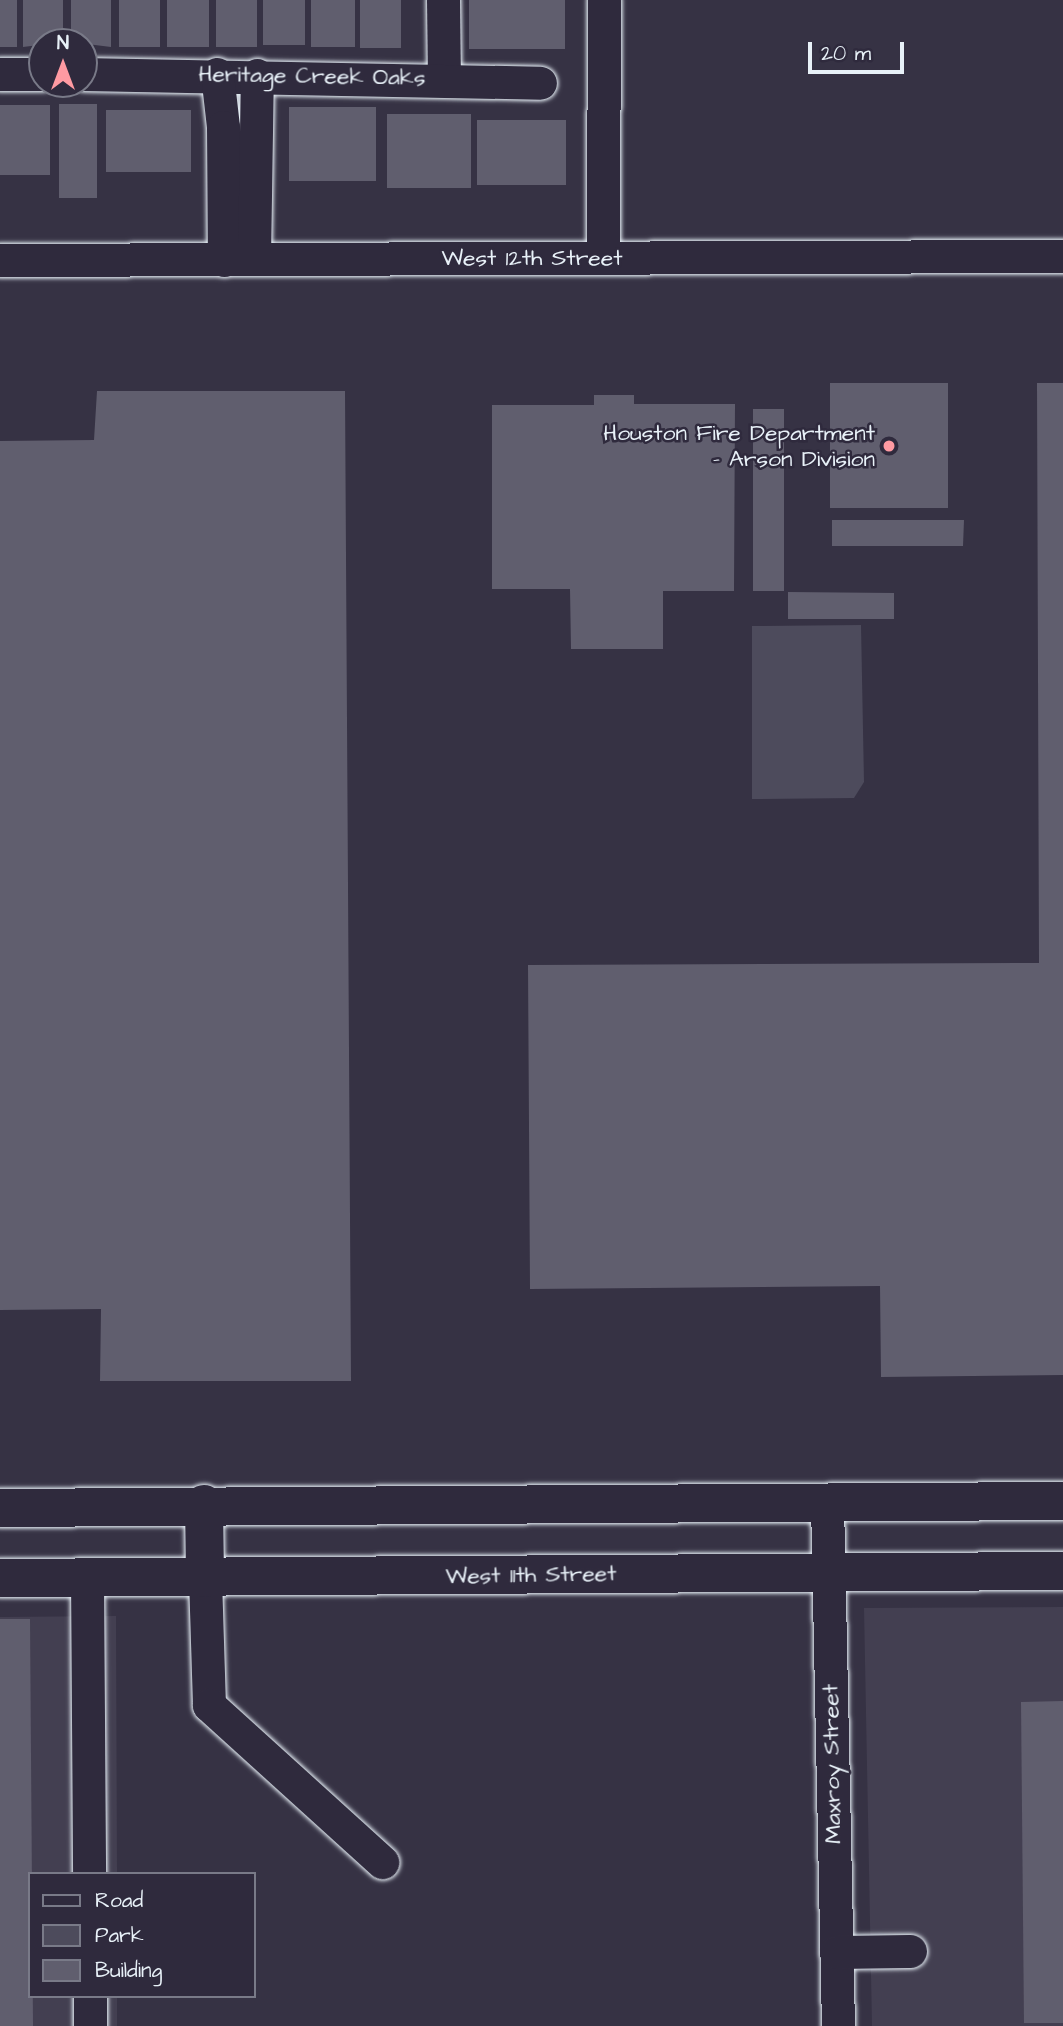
<!DOCTYPE html>
<html>
<head>
<meta charset="utf-8">
<style>
  body { margin:0 }
  #map { position:relative; width:1063px; height:2026px; overflow:hidden; background:#363244; font-family:"Architects Daughter",sans-serif }
  div>[style] { position:absolute }
  [style*='--x'] { left:calc(var(--x)*1px); top:calc(var(--y)*1px); width:calc(var(--w)*1px); rotate:calc(var(--a)*1deg) }
  .built>* { inset:0; background:#433f51 }
  .green>* { inset:0; background:#4d4b5c }
  .building>* { inset:0; background:#605e6e }
  .roads { filter:drop-shadow(0 0 2px #e8f1f8) drop-shadow(0 0 2px #e8f1f8) }
  .minor>* { height:33px; margin:-16.5px; padding:0 16.5px; transform-origin:16.5px; border-radius:16.5px; background:#2f2a3d }
  .major>* { height:38px; margin:-19px; padding:0 19px; transform-origin:19px; border-radius:19px; background:#2f2a3d }
  .dots>* { width:19px; height:19px; translate:-50% -50%; box-sizing:border-box; border:4px solid #2f2a3d; border-radius:50% }
  span { translate:-50% -50%; white-space:nowrap; text-align:center; line-height:1.15; -webkit-text-stroke:5px #2f2a3d; paint-order:stroke }
  .street-label { font-size:23px; color:#e8f1f8 }
  .poi-label { font-size:23px; color:#e8f1f8 }
  .right { translate:-100% -50%; text-align:right }
  .legend { position:absolute; left:28px; top:1872px; width:228px; height:126px; box-sizing:border-box; background:#2f2a3d; border:2px solid #797a88; margin:0; padding:9px 12px; list-style:none; font-size:21px; color:#e8f1f8 }
  .legend li { display:flex; align-items:center; gap:14px; height:35px }
  .legend b { width:35px; border:2px solid #797a88 }
  .north { position:absolute; left:28px; top:28px; width:70px; height:70px; box-sizing:border-box; background:#2f2a3d; border:2px solid #797a88; border-radius:50%; rotate:0deg; font-size:19px; font-weight:700; line-height:28px; text-align:center; color:#e8f1f8 }
  .north::after { content:''; display:block; margin:auto; width:24px; height:32px; background:#ff9aa2; clip-path:polygon(50% 0,100% 100%,50% 72%,0 100%) }
  .scale { position:absolute; left:808px; top:42px; width:96px; height:32px; box-sizing:border-box; border:4px solid #e8f1f8; border-top:0; padding-left:9px; font-size:21px; line-height:24px; white-space:nowrap; color:#e8f1f8; -webkit-text-stroke:5px #2f2a3d; paint-order:stroke }
</style>
</head>
<body>
<div id="map">
  <div class="built">
    <div style="clip-path:polygon(1063px 1607px,1063px 2026px,872px 2026px,864px 1608px)"></div>
    <div style="clip-path:polygon(116px 1616px,117px 1874px,30px 1874px,30px 1996px,117px 1996px,117px 2026px,0 2026px,0 1617px)"></div>
  </div>
  <div class="green">
    <div style="clip-path:polygon(861px 625px,864px 782px,854px 798px,752px 799px,752px 626px)"></div>
  </div>
  <div class="building">
    <div style="clip-path:polygon(0 0,17px 0,17px 47px,0 47px)"></div>
    <div style="clip-path:polygon(23px 0,63px 0,63px 42px,23px 47px)"></div>
    <div style="clip-path:polygon(71px 0,111px 0,111px 47px,71px 42px)"></div>
    <div style="clip-path:polygon(119px 0,160px 0,160px 47px,119px 47px)"></div>
    <div style="clip-path:polygon(167px 0,209px 0,209px 47px,167px 47px)"></div>
    <div style="clip-path:polygon(216px 0,257px 0,257px 47px,216px 47px)"></div>
    <div style="clip-path:polygon(263px 0,305px 0,305px 45px,263px 45px)"></div>
    <div style="clip-path:polygon(311px 0,355px 0,355px 47px,311px 47px)"></div>
    <div style="clip-path:polygon(360px 0,401px 0,401px 48px,360px 48px)"></div>
    <div style="clip-path:polygon(469px 0,565px 0,565px 49px,469px 49px)"></div>
    <div style="clip-path:polygon(59px 104px,97px 104px,97px 198px,59px 198px)"></div>
    <div style="clip-path:polygon(0 105px,50px 105px,50px 175px,0 175px)"></div>
    <div style="clip-path:polygon(289px 107px,376px 107px,376px 181px,289px 181px)"></div>
    <div style="clip-path:polygon(106px 110px,191px 110px,191px 172px,106px 172px)"></div>
    <div style="clip-path:polygon(387px 114px,471px 114px,471px 188px,387px 188px)"></div>
    <div style="clip-path:polygon(477px 120px,566px 120px,566px 185px,477px 185px)"></div>
    <div style="clip-path:polygon(830px 383px,948px 383px,948px 508px,830px 508px)"></div>
    <div style="clip-path:polygon(1037px 383px,1063px 383px,1063px 1375px,881px 1377px,880px 1286px,530px 1289px,528px 965px,1039px 963px)"></div>
    <div style="clip-path:polygon(97px 391px,345px 391px,351px 1381px,100px 1381px,101px 1309px,0 1310px,0 441px,94px 440px)"></div>
    <div style="clip-path:polygon(594px 395px,634px 395px,634px 404px,735px 404px,734px 591px,663px 591px,663px 649px,571px 649px,570px 589px,492px 589px,492px 405px,594px 405px)"></div>
    <div style="clip-path:polygon(753px 409px,784px 409px,784px 591px,753px 591px)"></div>
    <div style="clip-path:polygon(832px 520px,964px 520px,963px 546px,832px 546px)"></div>
    <div style="clip-path:polygon(788px 592px,894px 593px,894px 619px,788px 619px)"></div>
    <div style="clip-path:polygon(0 1619px,30px 1619px,33px 2026px,0 2026px)"></div>
    <div style="clip-path:polygon(1063px 1701px,1063px 2023px,1024px 2023px,1021px 1702px)"></div>
  </div>
  <div class="roads">
    <div class="minor">
      <div style="--x:443;--y:0;--w:78;--a:89.3"></div>
      <div style="--x:0;--y:74;--w:42;--a:0"></div>
      <div style="--x:84;--y:74;--w:456;--a:1.1"></div>
      <div style="--x:217;--y:74;--w:53;--a:83.5"></div>
      <div style="--x:223;--y:127;--w:133;--a:89.6"></div>
      <div style="--x:603;--y:258;--w:258;--a:-89.8"></div>
      <div style="--x:254;--y:259;--w:184;--a:-89.1"></div>
      <div style="--x:0;--y:260;--w:1063;--a:-0.22"></div>
      <div style="--x:827;--y:1502;--w:524;--a:88.8"></div>
      <div style="--x:87;--y:1576;--w:298;--a:89.6"></div>
      <div style="--x:205;--y:1578;--w:127;--a:88.2"></div>
      <div style="--x:209;--y:1705;--w:234;--a:42.2"></div>
      <div style="--x:836;--y:1952;--w:74;--a:-0.8"></div>
      <div style="--x:90;--y:1996;--w:30;--a:90"></div>
    </div>
    <div class="major">
      <div style="--x:204;--y:1504;--w:74;--a:89.2"></div>
      <div style="--x:0;--y:1508;--w:1063;--a:-0.38"></div>
      <div style="--x:0;--y:1578;--w:1063;--a:-0.38"></div>
    </div>
  </div>
  <div class="dots">
    <div style="left:889px;top:446px;background:#ff9aa2"></div>
  </div>
  <div class="street-label">
    <span style="left:312px;top:76px;rotate:1deg">Heritage Creek Oaks</span>
    <span style="left:532px;top:258px">West 12th Street</span>
    <span style="left:531px;top:1575px;rotate:-1deg">West 11th Street</span>
    <span style="left:832px;top:1764px;rotate:-91deg">Maxroy Street</span>
  </div>
  <div class="poi-label">
    <span class="right" style="left:875px;top:446px">Houston Fire Department<br>- Arson Division</span>
  </div>
  <ul class="legend">
  <li><b style="height:9px;background:#2f2a3d"></b>Road</li>
  <li><b style="height:19px;background:#4d4b5c"></b>Park</li>
  <li><b style="height:19px;background:#605e6e"></b>Building</li>
  </ul>
  <div class="north">N</div>
  <div class="scale">20 m</div>
</div>
</body>
</html>
